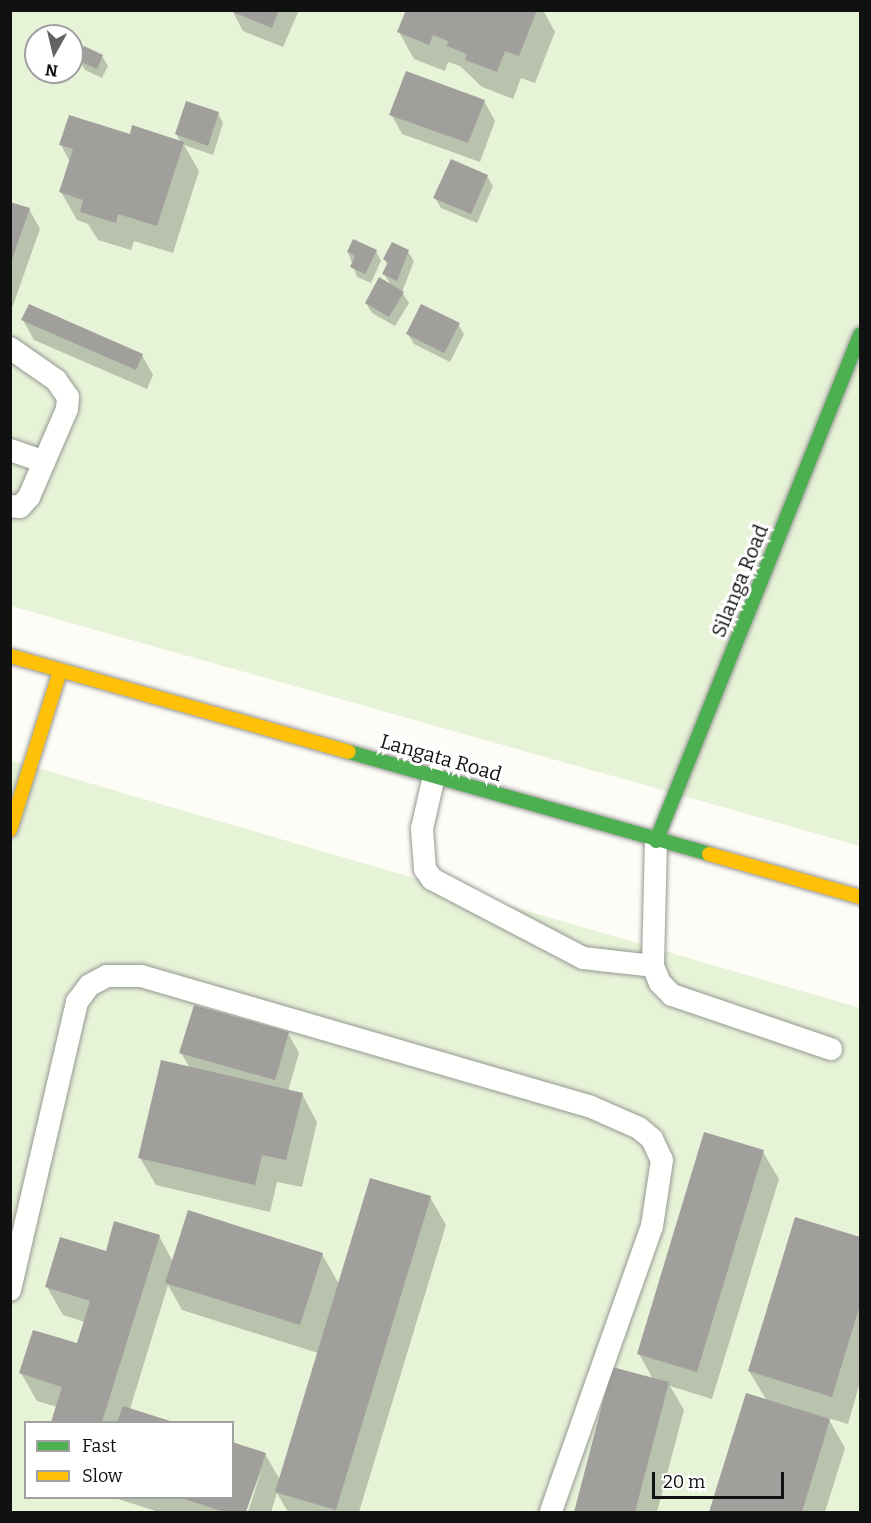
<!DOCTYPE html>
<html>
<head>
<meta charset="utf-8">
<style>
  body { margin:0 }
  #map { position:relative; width:871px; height:1523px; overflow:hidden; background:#fdfcf7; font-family:Bitter,serif }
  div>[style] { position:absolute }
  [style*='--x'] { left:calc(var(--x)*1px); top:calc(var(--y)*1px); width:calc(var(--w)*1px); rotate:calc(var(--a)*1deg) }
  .green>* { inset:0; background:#e7f3d7 }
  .shadow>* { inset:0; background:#0003 }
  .building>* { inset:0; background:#a19f9c }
  .roads { filter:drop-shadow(0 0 2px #979795) drop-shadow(0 0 2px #979795) }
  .lane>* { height:22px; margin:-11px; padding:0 11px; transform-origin:11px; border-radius:11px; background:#fffffe }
  .fast>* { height:14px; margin:-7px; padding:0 7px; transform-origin:7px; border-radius:7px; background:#4caf50 }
  .slow>* { height:14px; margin:-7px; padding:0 7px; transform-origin:7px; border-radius:7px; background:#ffc107 }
  span { translate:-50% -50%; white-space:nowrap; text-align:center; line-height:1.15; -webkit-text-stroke:6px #fff; paint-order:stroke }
  .street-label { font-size:20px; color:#111 }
  .frame { position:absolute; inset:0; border:12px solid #111; pointer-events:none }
  .legend { position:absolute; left:24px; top:1421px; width:210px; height:78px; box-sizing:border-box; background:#fff; border:2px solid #a0a0a0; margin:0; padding:8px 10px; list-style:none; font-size:18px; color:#111 }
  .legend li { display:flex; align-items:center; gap:12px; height:30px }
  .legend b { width:30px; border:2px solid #a0a0a0 }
  .north { position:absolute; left:24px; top:24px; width:60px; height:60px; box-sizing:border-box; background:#fff; border:2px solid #a0a0a0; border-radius:50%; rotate:188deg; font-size:16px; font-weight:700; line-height:24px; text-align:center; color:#111 }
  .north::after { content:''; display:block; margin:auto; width:21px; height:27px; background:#646362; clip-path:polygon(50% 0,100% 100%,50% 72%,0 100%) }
  .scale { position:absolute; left:652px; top:1472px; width:132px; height:27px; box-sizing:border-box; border:3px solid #111; border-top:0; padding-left:8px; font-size:18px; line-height:21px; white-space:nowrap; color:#111; -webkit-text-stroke:4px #fff; paint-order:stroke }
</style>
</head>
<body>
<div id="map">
  <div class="green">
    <div style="clip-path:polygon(evenodd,10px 11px,860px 11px,860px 846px,11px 606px,10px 11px,36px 36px,72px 36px,72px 72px,36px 72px,36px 36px)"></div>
    <div style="clip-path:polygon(evenodd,10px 760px,860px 1008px,860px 1512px,11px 1512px,10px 760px,26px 1422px,232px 1422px,232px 1498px,26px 1498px,26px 1422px)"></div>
  </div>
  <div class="shadow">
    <div style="clip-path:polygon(232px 10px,299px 10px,283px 47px,243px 31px)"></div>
    <div style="clip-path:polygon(407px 10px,543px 10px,555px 32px,535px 83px,521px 78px,513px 99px,482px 87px,460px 66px,448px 62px,445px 71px,414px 59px,399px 32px)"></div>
    <div style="clip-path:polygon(102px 56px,108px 66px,102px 78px,85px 70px,79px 60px)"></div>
    <div style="clip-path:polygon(484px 101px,495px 121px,480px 162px,402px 134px,391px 114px)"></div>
    <div style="clip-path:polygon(218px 113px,223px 123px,213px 155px,184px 145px,199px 171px,173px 253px,134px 241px,131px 250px,98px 240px,88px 224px,77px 220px,61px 192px,70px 162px,61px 145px,131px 136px,181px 142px,176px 134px)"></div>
    <div style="clip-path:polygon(487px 176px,493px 186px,477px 223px,441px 208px,435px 198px)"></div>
    <div style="clip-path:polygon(10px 203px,29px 209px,40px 229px,11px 311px)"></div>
    <div style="clip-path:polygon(376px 251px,381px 261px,371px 283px,357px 277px,348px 252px)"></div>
    <div style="clip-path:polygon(408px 252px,414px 261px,402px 292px,409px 303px,395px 326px,372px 313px,366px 303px,391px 285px,384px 274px,388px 266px,384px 259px)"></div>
    <div style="clip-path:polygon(23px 320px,142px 355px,153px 375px,147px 389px,34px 340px)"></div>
    <div style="clip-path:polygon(458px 324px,464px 334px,450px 362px,414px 344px,408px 334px)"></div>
    <div style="clip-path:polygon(288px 1033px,299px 1053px,288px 1091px,302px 1094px,317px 1122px,302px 1187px,277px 1182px,270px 1212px,156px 1185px,140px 1158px,190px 1068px,181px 1053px)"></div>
    <div style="clip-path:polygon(763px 1152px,779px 1179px,712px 1399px,670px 1386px,684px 1410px,657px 1512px,576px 1512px,613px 1369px,653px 1379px,639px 1354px)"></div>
    <div style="clip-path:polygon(430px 1197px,446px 1225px,359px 1512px,288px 1512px,277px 1493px,271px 1512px,248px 1512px,261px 1472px,245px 1512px,159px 1512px,118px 1499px,232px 1498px,265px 1454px,280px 1480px,318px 1353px,182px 1310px,168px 1285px,130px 1409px,170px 1422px,53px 1422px,57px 1407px,37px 1401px,21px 1373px,78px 1345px,85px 1322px,63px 1315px,47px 1287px,107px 1253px,159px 1236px,173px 1262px,322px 1254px,339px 1284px)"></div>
    <div style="clip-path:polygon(796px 1219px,860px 1238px,860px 1382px,848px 1424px,828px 1418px,845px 1448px,825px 1512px,711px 1512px,747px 1395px,767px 1401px,749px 1371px)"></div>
  </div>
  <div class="building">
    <div style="clip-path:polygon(228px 10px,279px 10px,272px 28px)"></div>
    <div style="clip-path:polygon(406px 10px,537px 10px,519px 56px,505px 51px,497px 72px,465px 60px,467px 54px,447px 46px,448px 41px,433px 35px,429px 45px,397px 32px)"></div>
    <div style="clip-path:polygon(84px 46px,103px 55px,97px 69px,77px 60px)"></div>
    <div style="clip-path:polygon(406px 71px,485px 100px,468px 143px,389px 115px)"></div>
    <div style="clip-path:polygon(186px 101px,219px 112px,208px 146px,175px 134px)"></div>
    <div style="clip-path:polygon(69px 115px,130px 134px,132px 125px,184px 142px,157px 226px,118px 214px,116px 223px,80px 212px,83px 200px,59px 192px,73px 149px,59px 145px)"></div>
    <div style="clip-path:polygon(451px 159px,488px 175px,471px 214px,433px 198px)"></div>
    <div style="clip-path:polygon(10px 202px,30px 208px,11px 262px,10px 262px)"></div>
    <div style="clip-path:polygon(353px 239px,377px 250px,365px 274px,350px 267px,355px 256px,347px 252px)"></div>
    <div style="clip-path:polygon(392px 242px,409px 250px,397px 281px,382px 274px,388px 262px,383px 259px)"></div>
    <div style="clip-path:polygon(379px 277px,404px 292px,389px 317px,365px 303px)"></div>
    <div style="clip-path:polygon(29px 304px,143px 354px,136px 370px,21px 320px)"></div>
    <div style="clip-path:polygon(421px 304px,460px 323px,444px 353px,406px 334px)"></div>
    <div style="clip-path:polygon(194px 1005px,289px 1032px,275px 1080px,179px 1053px)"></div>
    <div style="clip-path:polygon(161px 1060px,303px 1093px,286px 1160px,262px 1155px,255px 1185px,138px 1158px)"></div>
    <div style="clip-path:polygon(704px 1132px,764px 1150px,697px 1372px,637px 1354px)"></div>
    <div style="clip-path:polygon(370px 1178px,431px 1196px,336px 1510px,275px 1492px)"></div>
    <div style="clip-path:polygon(188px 1210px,323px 1253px,300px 1325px,165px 1283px)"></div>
    <div style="clip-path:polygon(795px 1217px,860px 1237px,860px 1305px,832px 1397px,748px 1371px)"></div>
    <div style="clip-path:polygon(114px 1221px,160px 1235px,102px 1422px,51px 1422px,62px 1387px,19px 1373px,33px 1330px,77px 1343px,90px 1301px,45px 1287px,60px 1237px,106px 1251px)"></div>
    <div style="clip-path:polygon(612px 1367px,669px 1382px,635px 1512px,574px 1512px)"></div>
    <div style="clip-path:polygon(746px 1393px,830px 1419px,802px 1512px,709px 1512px)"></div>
    <div style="clip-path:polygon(123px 1406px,173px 1422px,117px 1422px)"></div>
    <div style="clip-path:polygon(232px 1442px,266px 1453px,246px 1512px,225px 1512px,181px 1498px,232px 1498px)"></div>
  </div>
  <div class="roads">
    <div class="lane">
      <div style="--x:10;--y:348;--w:56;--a:34.8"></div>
      <div style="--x:56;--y:380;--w:21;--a:55"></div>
      <div style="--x:68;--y:397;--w:12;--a:95"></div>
      <div style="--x:67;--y:409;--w:96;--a:113.4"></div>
      <div style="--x:29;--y:497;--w:13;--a:132"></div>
      <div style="--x:20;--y:507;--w:10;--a:-174"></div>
      <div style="--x:10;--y:450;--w:36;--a:19"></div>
      <div style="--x:434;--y:776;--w:54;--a:102.8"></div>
      <div style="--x:422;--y:829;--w:40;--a:85.7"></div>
      <div style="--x:425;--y:869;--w:12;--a:55"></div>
      <div style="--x:432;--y:879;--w:170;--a:27.6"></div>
      <div style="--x:583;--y:958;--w:70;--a:6.5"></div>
      <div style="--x:656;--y:841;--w:125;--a:91.4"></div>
      <div style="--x:653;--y:966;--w:18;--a:68"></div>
      <div style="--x:660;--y:983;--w:17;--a:45"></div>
      <div style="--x:672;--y:995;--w:168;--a:18.8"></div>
      <div style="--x:10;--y:1290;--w:296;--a:-76.9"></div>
      <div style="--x:77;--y:1002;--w:21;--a:-53"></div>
      <div style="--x:90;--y:985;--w:19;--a:-28"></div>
      <div style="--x:107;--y:976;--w:34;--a:0"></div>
      <div style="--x:141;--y:976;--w:466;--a:16.2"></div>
      <div style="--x:589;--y:1106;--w:55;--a:23.7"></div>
      <div style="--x:639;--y:1128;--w:17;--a:40"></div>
      <div style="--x:652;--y:1139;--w:23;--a:65"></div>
      <div style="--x:662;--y:1160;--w:67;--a:98.6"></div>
      <div style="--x:652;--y:1226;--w:303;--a:109.5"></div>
    </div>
    <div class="fast">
      <div style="--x:349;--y:752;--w:374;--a:15.8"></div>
      <div style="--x:656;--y:841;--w:546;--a:-68.04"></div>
    </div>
    <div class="slow">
      <div style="--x:10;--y:656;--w:352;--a:15.8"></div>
      <div style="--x:10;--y:830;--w:167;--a:-72.5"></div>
      <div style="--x:709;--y:854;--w:157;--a:15.9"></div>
    </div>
  </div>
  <div class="street-label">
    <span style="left:740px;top:581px;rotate:-68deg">Silanga Road</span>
    <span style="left:441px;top:758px;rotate:16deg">Langata Road</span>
  </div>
  <div class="frame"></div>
  <ul class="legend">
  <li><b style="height:8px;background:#4caf50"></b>Fast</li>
  <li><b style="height:8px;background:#ffc107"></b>Slow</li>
  </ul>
  <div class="north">N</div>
  <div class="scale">20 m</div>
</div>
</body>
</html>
